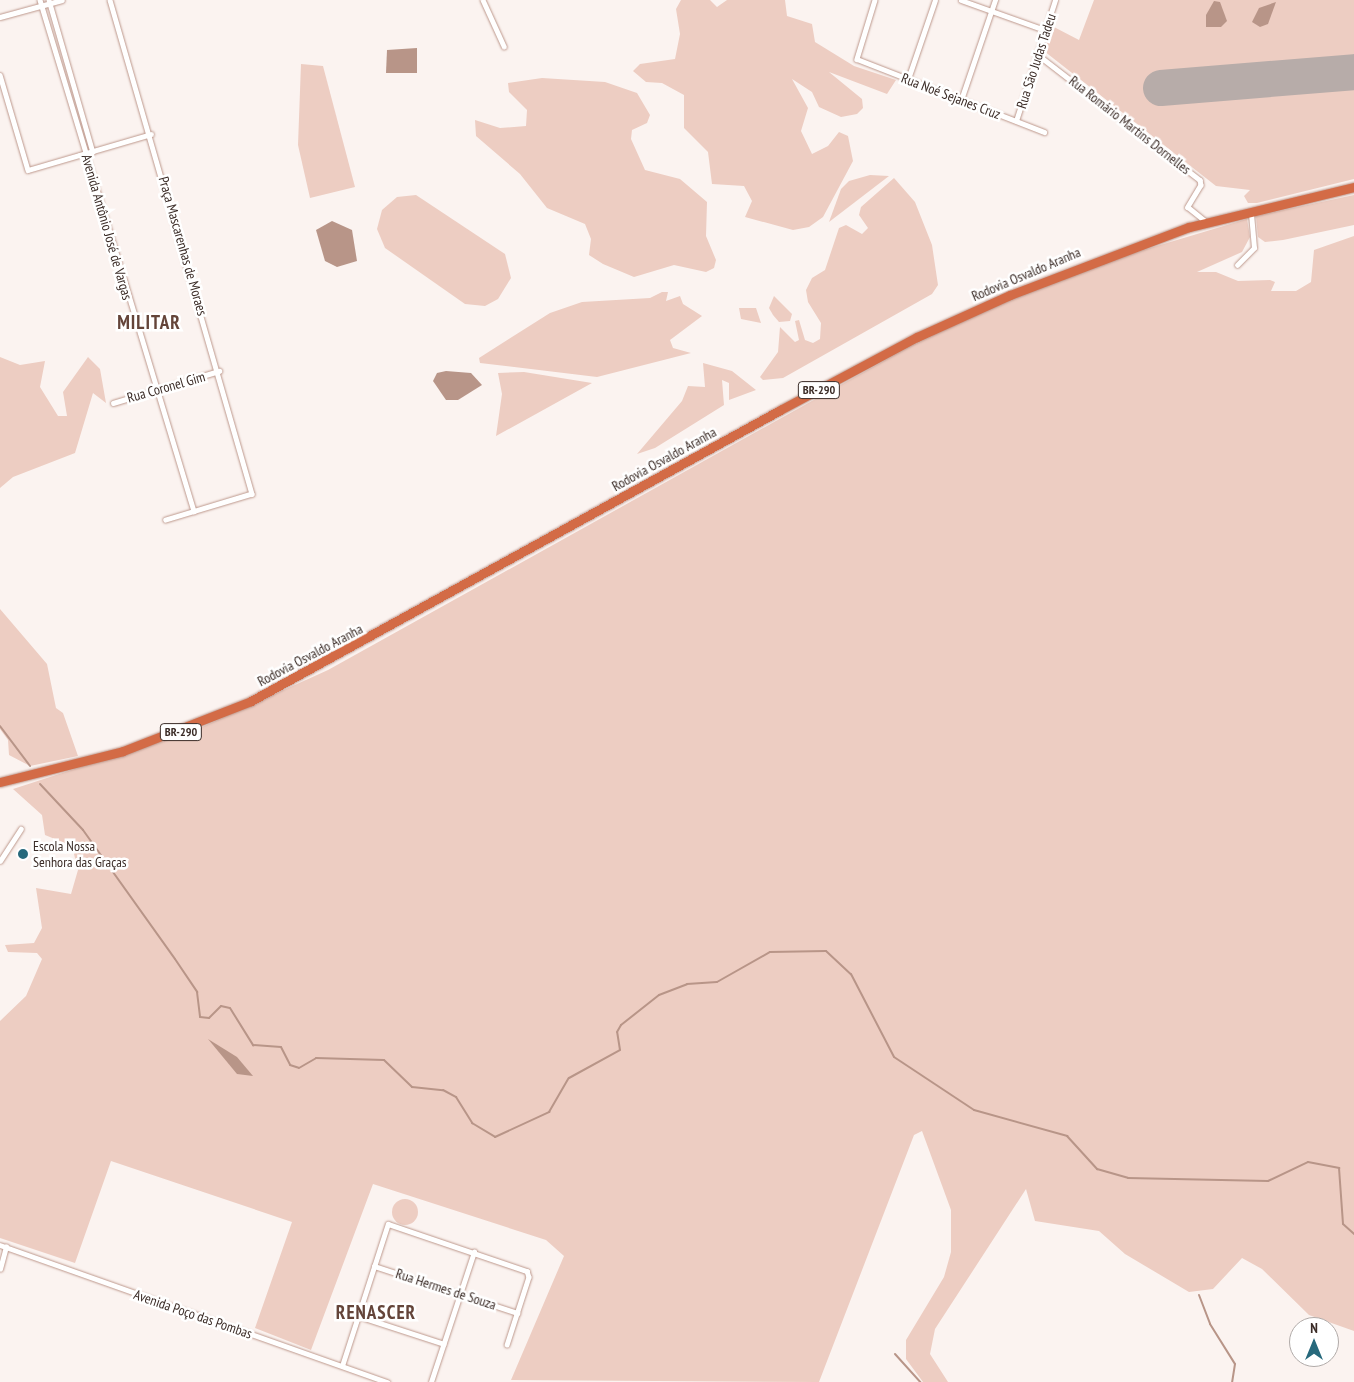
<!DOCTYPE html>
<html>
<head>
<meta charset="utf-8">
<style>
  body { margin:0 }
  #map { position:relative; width:1354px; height:1382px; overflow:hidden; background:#fbf3f0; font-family:"PT Sans Narrow",sans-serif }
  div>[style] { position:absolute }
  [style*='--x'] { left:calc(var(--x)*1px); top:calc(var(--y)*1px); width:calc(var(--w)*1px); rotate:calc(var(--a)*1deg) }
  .green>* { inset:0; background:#edcdc2 }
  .round { border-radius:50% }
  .water>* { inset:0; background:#b89588 }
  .stream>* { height:2px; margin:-1px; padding:0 1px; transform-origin:1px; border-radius:1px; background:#b89588 }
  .runway>* { height:36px; margin:-18px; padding:0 18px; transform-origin:18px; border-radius:18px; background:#b7aca9 }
  .roads { filter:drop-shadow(0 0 1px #bd988c) drop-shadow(0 0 1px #bd988c) }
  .street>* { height:4.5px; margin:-2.25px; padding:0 2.25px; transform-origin:2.25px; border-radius:2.25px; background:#fff }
  .highway>* { height:9px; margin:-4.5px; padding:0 4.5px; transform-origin:4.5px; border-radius:4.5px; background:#d36b46 }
  .dots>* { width:14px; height:14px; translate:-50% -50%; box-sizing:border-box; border:2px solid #fff; border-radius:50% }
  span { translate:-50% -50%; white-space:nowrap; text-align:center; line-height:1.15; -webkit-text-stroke:5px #fff; paint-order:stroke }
  .shield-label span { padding:1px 4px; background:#fff; border:1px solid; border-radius:4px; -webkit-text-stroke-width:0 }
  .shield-label { font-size:12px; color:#3b2c27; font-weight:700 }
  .street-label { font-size:14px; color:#3b2c27 }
  .poi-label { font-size:14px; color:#3b2c27 }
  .left { translate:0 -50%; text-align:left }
  .district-label { font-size:19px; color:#644439; font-weight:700; letter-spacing:1px }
  .north { position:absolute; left:1289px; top:1317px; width:50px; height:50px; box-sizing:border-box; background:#fff; border:1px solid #b1aba9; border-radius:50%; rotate:0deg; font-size:14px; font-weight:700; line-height:20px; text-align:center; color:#3b2c27 }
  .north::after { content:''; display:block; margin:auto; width:18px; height:22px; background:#27697c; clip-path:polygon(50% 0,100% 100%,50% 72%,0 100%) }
</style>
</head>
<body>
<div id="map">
  <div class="green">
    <div style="clip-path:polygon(681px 0,710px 0,717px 7px,727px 0,785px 0,787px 16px,812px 24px,815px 42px,854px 66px,896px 80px,887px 94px,829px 72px,862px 99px,863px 108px,857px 114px,841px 117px,819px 107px,812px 92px,792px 79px,808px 108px,801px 131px,812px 154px,828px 146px,839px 132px,848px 136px,853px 161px,823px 217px,809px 227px,793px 230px,745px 217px,752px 201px,744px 186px,712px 184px,708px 152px,684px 128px,684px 95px,662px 83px,646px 82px,633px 71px,640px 64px,675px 59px,680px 34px,676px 9px)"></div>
    <div style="clip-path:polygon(1094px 0,1354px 0,1354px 179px,1257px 203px,1248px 203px,1244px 196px,1250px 190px,1216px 186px,1044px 51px,1052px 26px,1079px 40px)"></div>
    <div style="clip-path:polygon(301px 64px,323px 66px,355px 187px,310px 198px,298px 145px)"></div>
    <div style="clip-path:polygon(542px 78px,605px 82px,637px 93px,650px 115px,647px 123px,632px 130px,631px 139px,645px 170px,680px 179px,707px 202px,706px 236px,716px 260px,714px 268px,706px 272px,674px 265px,634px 277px,603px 264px,589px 255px,591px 239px,585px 224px,547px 208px,520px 174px,476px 136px,475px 120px,500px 128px,526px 126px,527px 110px,509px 92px,508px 83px)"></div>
    <div style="clip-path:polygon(870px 175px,889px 176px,829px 222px,841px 189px,849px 181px)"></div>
    <div style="clip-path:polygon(894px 178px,915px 202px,932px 245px,938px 285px,932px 294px,783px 378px,763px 380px,760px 377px,778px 352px,780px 327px,795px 342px,799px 340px,795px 321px,799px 320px,805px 340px,813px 343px,820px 339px,821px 323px,808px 302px,806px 290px,812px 278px,825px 270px,839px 228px,846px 225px,862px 234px,868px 228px,859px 215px,861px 207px)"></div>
    <div style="clip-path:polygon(416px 195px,505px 254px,511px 278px,498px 299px,485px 306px,465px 304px,385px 248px,377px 229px,382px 210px,397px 197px)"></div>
    <div style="clip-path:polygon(1354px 195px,1354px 225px,1283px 240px,1265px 242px,1258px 237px,1256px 216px)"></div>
    <div style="clip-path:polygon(1247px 219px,1250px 237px,1242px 252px,1197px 272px,1216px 272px,1238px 281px,1270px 280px,1275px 282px,1271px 291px,1296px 291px,1311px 282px,1314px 250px,1354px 236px,1354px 1331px,1309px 1315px,1262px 1269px,1242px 1258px,1213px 1289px,1189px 1292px,1125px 1254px,1099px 1231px,1035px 1221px,1026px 1189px,935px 1329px,930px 1354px,948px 1382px,923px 1382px,906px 1359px,906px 1340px,944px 1277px,951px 1252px,951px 1210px,922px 1131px,914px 1135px,819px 1382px,511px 1380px,564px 1256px,546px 1240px,373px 1184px,311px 1350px,255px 1328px,292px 1222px,111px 1161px,75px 1263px,0 1238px,0 1021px,26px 996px,42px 959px,37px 953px,8px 952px,5px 945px,34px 943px,42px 928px,36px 888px,71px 894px,78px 870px,72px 846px,45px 835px,42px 815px,13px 789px,198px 729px,328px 670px,909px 347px,1012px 298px,1107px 261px)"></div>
    <div style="clip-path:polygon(662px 292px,668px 292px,666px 301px,680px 296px,683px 304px,702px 316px,670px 340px,673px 348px,691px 353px,597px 377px,480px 363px,479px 358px,550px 313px,582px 302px,650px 298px)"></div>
    <div style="clip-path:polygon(774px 296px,792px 314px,790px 321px,779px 322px,773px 315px,769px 308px)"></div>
    <div style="clip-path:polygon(739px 308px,756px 308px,761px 323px,741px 319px)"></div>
    <div style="clip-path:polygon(0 357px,20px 365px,45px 361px,40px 387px,58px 416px,67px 416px,63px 392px,88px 357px,100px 369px,106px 403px,93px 393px,75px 453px,13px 477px,0 488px)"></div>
    <div style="clip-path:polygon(703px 363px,732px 371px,756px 390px,729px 400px,729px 383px,722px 380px,724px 405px,655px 448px,637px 454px,682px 401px,688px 386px,705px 387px)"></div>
    <div style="clip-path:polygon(524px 372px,592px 383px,496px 436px,502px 394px,498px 373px)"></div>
    <div style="clip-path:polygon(0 609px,47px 664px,56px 708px,63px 713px,78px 756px,30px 766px,9px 755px,8px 740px,0 729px)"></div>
    <div class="round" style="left:392px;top:1199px;width:26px;height:26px"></div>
  </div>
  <div class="water">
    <div style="clip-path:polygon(1214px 1px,1220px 2px,1227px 21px,1221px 27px,1206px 27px,1206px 15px)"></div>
    <div style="clip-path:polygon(1276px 2px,1268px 24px,1260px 27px,1252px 22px,1259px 8px)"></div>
    <div style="clip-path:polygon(417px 48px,417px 73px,386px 73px,387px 50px)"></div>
    <div style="clip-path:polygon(332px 221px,352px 230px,357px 261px,337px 267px,325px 261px,316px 230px)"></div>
    <div style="clip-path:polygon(446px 371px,471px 373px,482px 385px,458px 400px,446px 400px,433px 381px,437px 373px)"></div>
    <div style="clip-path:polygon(208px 1039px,237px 1057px,253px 1076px,237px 1074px)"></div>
  </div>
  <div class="stream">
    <div style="--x:0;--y:726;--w:50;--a:53.1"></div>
    <div style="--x:40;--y:784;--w:63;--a:46.9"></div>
    <div style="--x:83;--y:830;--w:158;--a:54.5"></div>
    <div style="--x:175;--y:959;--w:40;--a:56"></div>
    <div style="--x:197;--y:992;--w:25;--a:83"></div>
    <div style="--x:200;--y:1017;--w:9;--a:6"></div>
    <div style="--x:209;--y:1018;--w:17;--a:-45"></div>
    <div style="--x:221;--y:1006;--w:9;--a:13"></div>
    <div style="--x:230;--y:1008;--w:44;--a:58.1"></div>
    <div style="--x:253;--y:1045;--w:28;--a:4"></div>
    <div style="--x:281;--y:1047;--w:20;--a:63"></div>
    <div style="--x:290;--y:1065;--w:9;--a:18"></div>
    <div style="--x:299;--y:1068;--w:20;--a:-30"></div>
    <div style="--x:316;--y:1058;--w:68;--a:1.7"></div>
    <div style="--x:384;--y:1060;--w:39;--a:44"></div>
    <div style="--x:412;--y:1087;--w:31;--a:6"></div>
    <div style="--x:443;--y:1090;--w:15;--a:28"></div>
    <div style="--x:456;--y:1097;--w:31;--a:58"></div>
    <div style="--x:472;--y:1123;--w:27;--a:31"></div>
    <div style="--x:495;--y:1137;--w:60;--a:-24.8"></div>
    <div style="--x:549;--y:1112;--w:39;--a:-60"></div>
    <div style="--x:569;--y:1078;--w:58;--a:-28.8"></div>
    <div style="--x:620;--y:1050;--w:18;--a:-99"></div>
    <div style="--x:617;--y:1032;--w:8;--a:-60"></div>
    <div style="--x:621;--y:1025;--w:48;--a:-38.3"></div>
    <div style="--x:659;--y:995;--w:30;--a:-21"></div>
    <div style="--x:687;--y:984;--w:30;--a:-4"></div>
    <div style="--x:717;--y:982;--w:61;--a:-29.5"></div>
    <div style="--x:770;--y:952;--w:56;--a:-1"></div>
    <div style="--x:826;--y:951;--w:34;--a:43"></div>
    <div style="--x:851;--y:974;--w:93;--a:62.6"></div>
    <div style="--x:894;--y:1057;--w:96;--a:33.5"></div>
    <div style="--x:974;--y:1110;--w:97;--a:15.6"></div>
    <div style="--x:1067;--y:1136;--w:45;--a:47.7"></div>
    <div style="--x:1097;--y:1169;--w:32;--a:16"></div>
    <div style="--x:1128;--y:1178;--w:140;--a:1.2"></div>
    <div style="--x:1268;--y:1181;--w:44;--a:-25.4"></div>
    <div style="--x:1308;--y:1162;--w:32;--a:11"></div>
    <div style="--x:1339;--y:1168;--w:56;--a:85.9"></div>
    <div style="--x:1343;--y:1224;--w:15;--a:42"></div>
    <div style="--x:1199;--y:1295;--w:31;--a:69"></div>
    <div style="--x:1210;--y:1324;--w:47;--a:58"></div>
    <div style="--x:1235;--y:1364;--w:18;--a:99"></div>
    <div style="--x:895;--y:1354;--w:38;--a:48"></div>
  </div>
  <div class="runway">
    <div style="--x:1161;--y:88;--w:194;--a:-4.7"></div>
  </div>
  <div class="roads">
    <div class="street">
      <div style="--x:40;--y:0;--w:534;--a:73.23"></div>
      <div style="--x:49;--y:0;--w:158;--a:73.9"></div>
      <div style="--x:110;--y:0;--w:514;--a:73.96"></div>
      <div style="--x:252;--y:494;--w:90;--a:163.2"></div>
      <div style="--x:483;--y:0;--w:51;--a:65.5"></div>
      <div style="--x:875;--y:0;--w:62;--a:107"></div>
      <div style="--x:857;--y:59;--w:201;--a:21.3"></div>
      <div style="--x:961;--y:0;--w:89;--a:19.7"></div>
      <div style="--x:0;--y:17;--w:64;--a:-15.3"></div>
      <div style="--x:1037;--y:54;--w:206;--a:37.7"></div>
      <div style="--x:1200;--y:180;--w:5;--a:79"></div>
      <div style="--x:1201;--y:185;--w:26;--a:121"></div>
      <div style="--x:1188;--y:207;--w:22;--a:39"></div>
      <div style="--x:0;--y:75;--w:99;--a:73.6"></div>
      <div style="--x:28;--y:170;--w:128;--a:-16.3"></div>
      <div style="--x:908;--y:79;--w:83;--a:-71.1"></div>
      <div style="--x:961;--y:100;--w:106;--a:-71.2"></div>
      <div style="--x:1016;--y:121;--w:127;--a:-72.1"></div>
      <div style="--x:1237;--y:265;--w:24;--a:-45"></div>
      <div style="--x:1254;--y:248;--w:36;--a:-95"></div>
      <div style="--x:113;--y:403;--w:111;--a:-16.8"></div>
      <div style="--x:0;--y:861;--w:38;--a:-57"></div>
      <div style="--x:0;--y:1245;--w:411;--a:19.5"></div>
      <div style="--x:374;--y:1266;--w:151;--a:18.1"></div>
      <div style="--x:0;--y:1269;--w:23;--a:-75"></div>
      <div style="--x:358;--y:1316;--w:90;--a:18"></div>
      <div style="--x:342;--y:1366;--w:149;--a:-72.1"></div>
      <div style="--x:388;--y:1224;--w:147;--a:18.7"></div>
      <div style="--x:527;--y:1271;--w:6;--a:72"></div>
      <div style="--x:529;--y:1277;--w:71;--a:107.9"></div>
      <div style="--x:431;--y:1382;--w:137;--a:-71.7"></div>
    </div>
    <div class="highway">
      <div style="--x:0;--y:782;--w:127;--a:-14.1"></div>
      <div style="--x:123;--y:751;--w:137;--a:-21.3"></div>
      <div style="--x:251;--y:701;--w:604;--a:-28.81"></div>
      <div style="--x:780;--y:410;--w:155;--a:-28.1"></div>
      <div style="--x:917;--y:337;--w:102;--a:-24.3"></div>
      <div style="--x:1010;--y:295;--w:191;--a:-20.8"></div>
      <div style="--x:1189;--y:227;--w:170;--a:-13.6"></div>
    </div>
  </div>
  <div class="dots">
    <div style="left:23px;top:854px;background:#27697c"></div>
  </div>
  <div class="shield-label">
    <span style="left:819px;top:390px">BR-290</span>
    <span style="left:181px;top:732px">BR-290</span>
  </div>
  <div class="street-label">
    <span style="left:1036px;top:61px;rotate:-72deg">Rua São Judas Tadeu</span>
    <span style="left:951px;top:96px;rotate:21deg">Rua Noé Sejanes Cruz</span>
    <span style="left:1130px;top:125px;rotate:38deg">Rua Romário Martins Dornelles</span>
    <span style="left:107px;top:227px;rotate:74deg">Avenida Antônio José de Vargas</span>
    <span style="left:183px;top:246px;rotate:74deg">Praça Mascarenhas de Moraes</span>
    <span style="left:1026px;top:274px;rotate:-23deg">Rodovia Osvaldo Aranha</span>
    <span style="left:166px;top:387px;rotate:-16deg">Rua Coronel Gim</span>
    <span style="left:664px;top:459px;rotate:-29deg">Rodovia Osvaldo Aranha</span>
    <span style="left:310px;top:655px;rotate:-28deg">Rodovia Osvaldo Aranha</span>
    <span style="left:446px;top:1289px;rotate:18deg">Rua Hermes de Souza</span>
    <span style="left:193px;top:1314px;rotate:19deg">Avenida Poço das Pombas</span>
  </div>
  <div class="poi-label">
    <span class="left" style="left:33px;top:854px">Escola Nossa<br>Senhora das Graças</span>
  </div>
  <div class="district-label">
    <span style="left:149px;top:323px">MILITAR</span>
    <span style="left:376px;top:1313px">RENASCER</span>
  </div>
  <div class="north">N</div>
</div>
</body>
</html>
